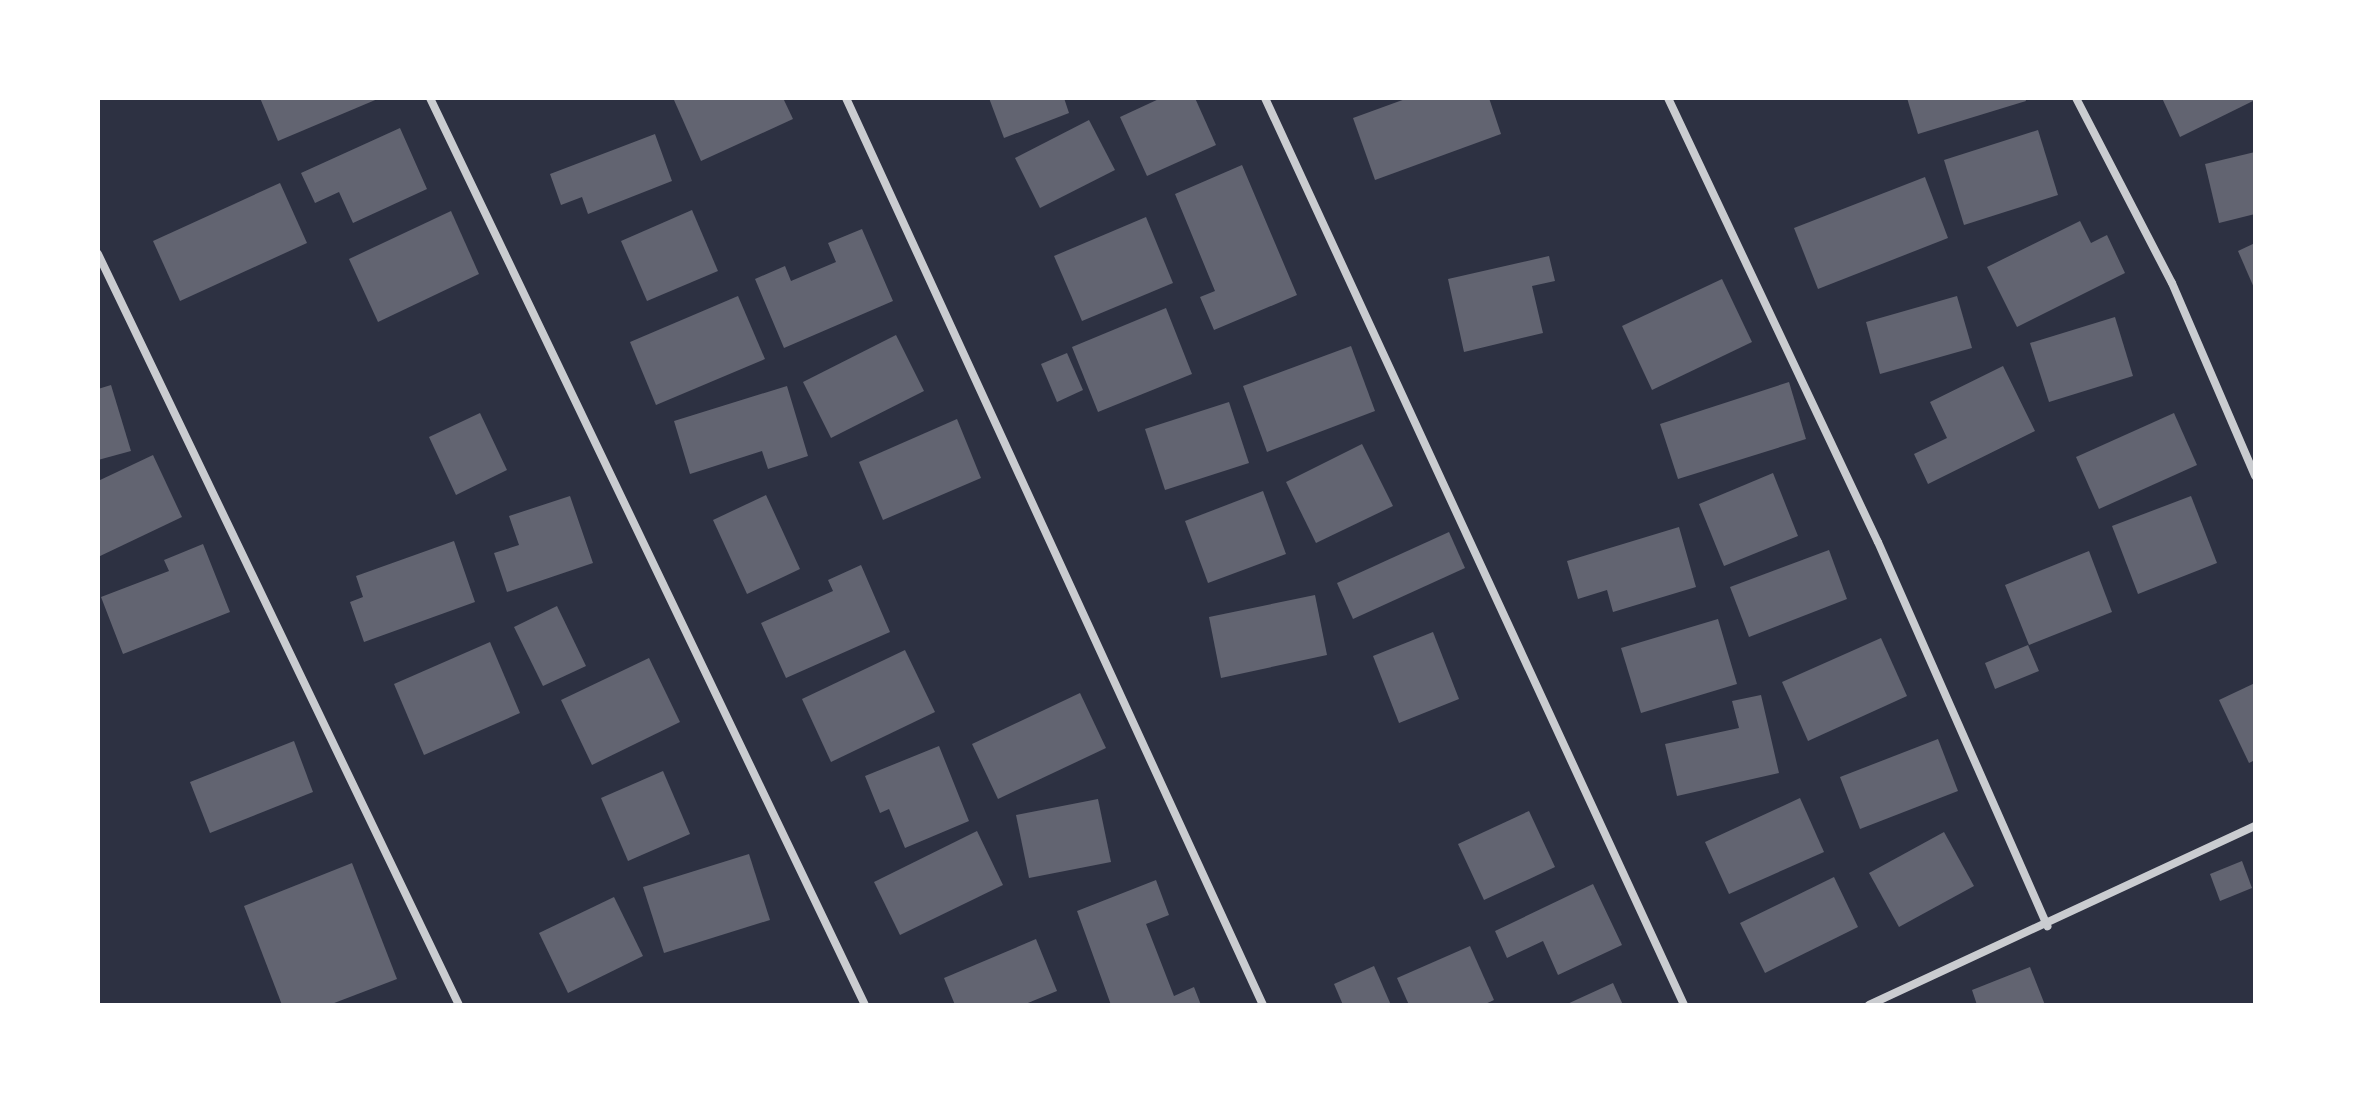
<!DOCTYPE html>
<html>
<head>
<meta charset="utf-8">
<style>
  body { margin:0 }
  #map { position:relative; width:2353px; height:1103px; overflow:hidden; background:#2d3142; font-family:Overpass,sans-serif }
  div>[style] { position:absolute }
  [style*='--x'] { left:calc(var(--x)*1px); top:calc(var(--y)*1px); width:calc(var(--w)*1px); rotate:calc(var(--a)*1deg) }
  .building>* { inset:0; background:#626471 }
  .minor>* { height:8px; margin:-4px; padding:0 4px; transform-origin:4px; border-radius:4px; background:#caccd0 }
  span { translate:-50% -50%; white-space:nowrap; text-align:center; line-height:1.15; -webkit-text-stroke:8px #fff; paint-order:stroke }
  .frame { position:absolute; inset:0; border:100px solid #fff; pointer-events:none }
</style>
</head>
<body>
<div id="map">
  <div class="building">
    <div style="clip-path:polygon(260px 98px,380px 98px,278px 141px)"></div>
    <div style="clip-path:polygon(680px 98px,783px 98px,793px 119px,701px 161px,674px 100px)"></div>
    <div style="clip-path:polygon(989px 98px,1064px 98px,1069px 113px,1004px 138px)"></div>
    <div style="clip-path:polygon(1161px 98px,1195px 98px,1216px 145px,1147px 176px,1120px 117px)"></div>
    <div style="clip-path:polygon(1408px 98px,1489px 98px,1501px 134px,1375px 180px,1353px 118px)"></div>
    <div style="clip-path:polygon(1907px 98px,2025px 98px,2026px 101px,1918px 134px)"></div>
    <div style="clip-path:polygon(2162px 98px,2255px 98px,2255px 100px,2180px 137px)"></div>
    <div style="clip-path:polygon(1089px 120px,1115px 170px,1040px 208px,1015px 158px)"></div>
    <div style="clip-path:polygon(400px 128px,427px 189px,353px 223px,339px 192px,315px 203px,301px 173px)"></div>
    <div style="clip-path:polygon(2038px 130px,2058px 195px,1964px 225px,1944px 160px)"></div>
    <div style="clip-path:polygon(655px 134px,672px 181px,588px 214px,582px 197px,561px 205px,550px 174px)"></div>
    <div style="clip-path:polygon(2255px 152px,2255px 214px,2219px 223px,2205px 164px)"></div>
    <div style="clip-path:polygon(1242px 165px,1297px 295px,1214px 330px,1200px 297px,1215px 291px,1175px 194px)"></div>
    <div style="clip-path:polygon(1925px 177px,1948px 238px,1818px 289px,1794px 228px)"></div>
    <div style="clip-path:polygon(280px 183px,307px 243px,180px 301px,153px 241px)"></div>
    <div style="clip-path:polygon(692px 210px,718px 271px,647px 301px,621px 241px)"></div>
    <div style="clip-path:polygon(451px 211px,479px 274px,378px 322px,349px 259px)"></div>
    <div style="clip-path:polygon(1146px 217px,1173px 283px,1082px 321px,1054px 256px)"></div>
    <div style="clip-path:polygon(2080px 221px,2091px 243px,2107px 235px,2125px 273px,2017px 327px,1987px 267px)"></div>
    <div style="clip-path:polygon(862px 229px,893px 301px,784px 348px,755px 279px,785px 266px,791px 281px,836px 262px,828px 243px)"></div>
    <div style="clip-path:polygon(2255px 243px,2255px 290px,2238px 251px)"></div>
    <div style="clip-path:polygon(1549px 256px,1555px 281px,1532px 286px,1543px 333px,1464px 352px,1448px 279px)"></div>
    <div style="clip-path:polygon(1722px 279px,1752px 342px,1652px 390px,1622px 326px)"></div>
    <div style="clip-path:polygon(738px 296px,765px 359px,656px 405px,630px 342px)"></div>
    <div style="clip-path:polygon(1957px 296px,1972px 348px,1880px 374px,1866px 322px)"></div>
    <div style="clip-path:polygon(1166px 308px,1192px 374px,1098px 412px,1072px 347px)"></div>
    <div style="clip-path:polygon(2115px 317px,2133px 376px,2049px 402px,2030px 343px)"></div>
    <div style="clip-path:polygon(896px 335px,924px 391px,831px 438px,803px 382px)"></div>
    <div style="clip-path:polygon(1351px 346px,1375px 411px,1267px 452px,1243px 386px)"></div>
    <div style="clip-path:polygon(1067px 353px,1083px 390px,1057px 402px,1041px 364px)"></div>
    <div style="clip-path:polygon(2003px 366px,2035px 431px,1928px 484px,1914px 454px,1947px 438px,1930px 402px)"></div>
    <div style="clip-path:polygon(1789px 382px,1806px 439px,1678px 479px,1660px 424px)"></div>
    <div style="clip-path:polygon(111px 385px,131px 451px,98px 460px,98px 389px)"></div>
    <div style="clip-path:polygon(787px 386px,808px 456px,768px 469px,762px 451px,690px 474px,674px 421px)"></div>
    <div style="clip-path:polygon(1229px 402px,1249px 463px,1165px 490px,1145px 429px)"></div>
    <div style="clip-path:polygon(480px 413px,507px 470px,456px 495px,429px 437px)"></div>
    <div style="clip-path:polygon(2174px 413px,2197px 465px,2099px 509px,2076px 457px)"></div>
    <div style="clip-path:polygon(957px 419px,981px 478px,883px 520px,859px 462px)"></div>
    <div style="clip-path:polygon(1362px 444px,1393px 506px,1316px 543px,1286px 482px)"></div>
    <div style="clip-path:polygon(153px 455px,182px 517px,98px 557px,98px 481px)"></div>
    <div style="clip-path:polygon(1773px 473px,1798px 536px,1724px 566px,1699px 504px)"></div>
    <div style="clip-path:polygon(1263px 491px,1286px 554px,1208px 583px,1185px 521px)"></div>
    <div style="clip-path:polygon(766px 495px,800px 569px,747px 594px,713px 520px)"></div>
    <div style="clip-path:polygon(570px 496px,593px 563px,507px 592px,494px 553px,519px 545px,509px 516px)"></div>
    <div style="clip-path:polygon(2191px 496px,2217px 563px,2138px 594px,2112px 526px)"></div>
    <div style="clip-path:polygon(1679px 527px,1696px 587px,1613px 612px,1607px 590px,1578px 599px,1567px 561px)"></div>
    <div style="clip-path:polygon(1449px 532px,1465px 568px,1353px 619px,1337px 583px)"></div>
    <div style="clip-path:polygon(454px 541px,475px 602px,364px 642px,350px 602px,363px 597px,356px 576px)"></div>
    <div style="clip-path:polygon(203px 544px,230px 612px,123px 654px,101px 597px,169px 571px,164px 560px)"></div>
    <div style="clip-path:polygon(1829px 550px,1847px 599px,1749px 637px,1730px 587px)"></div>
    <div style="clip-path:polygon(2089px 551px,2112px 612px,2029px 645px,2005px 585px)"></div>
    <div style="clip-path:polygon(861px 565px,890px 632px,786px 678px,761px 623px,833px 591px,828px 580px)"></div>
    <div style="clip-path:polygon(1315px 595px,1327px 655px,1221px 678px,1209px 617px)"></div>
    <div style="clip-path:polygon(557px 606px,586px 666px,543px 686px,514px 627px)"></div>
    <div style="clip-path:polygon(1718px 619px,1737px 684px,1641px 713px,1621px 648px)"></div>
    <div style="clip-path:polygon(1433px 632px,1459px 699px,1399px 723px,1373px 656px)"></div>
    <div style="clip-path:polygon(1881px 638px,1907px 696px,1808px 741px,1782px 682px)"></div>
    <div style="clip-path:polygon(490px 642px,520px 713px,424px 755px,394px 684px)"></div>
    <div style="clip-path:polygon(2028px 645px,2039px 671px,1995px 689px,1985px 663px)"></div>
    <div style="clip-path:polygon(905px 650px,935px 712px,831px 762px,802px 699px)"></div>
    <div style="clip-path:polygon(649px 658px,680px 722px,592px 765px,561px 700px)"></div>
    <div style="clip-path:polygon(2255px 683px,2255px 760px,2249px 763px,2219px 700px)"></div>
    <div style="clip-path:polygon(1080px 693px,1106px 748px,998px 799px,972px 744px)"></div>
    <div style="clip-path:polygon(1761px 695px,1779px 773px,1677px 796px,1665px 744px,1739px 728px,1732px 701px)"></div>
    <div style="clip-path:polygon(1938px 739px,1958px 791px,1860px 829px,1840px 777px)"></div>
    <div style="clip-path:polygon(294px 741px,313px 792px,210px 833px,190px 782px)"></div>
    <div style="clip-path:polygon(939px 746px,969px 821px,905px 848px,889px 809px,880px 813px,865px 776px)"></div>
    <div style="clip-path:polygon(663px 771px,690px 834px,628px 861px,601px 798px)"></div>
    <div style="clip-path:polygon(1800px 798px,1824px 852px,1729px 894px,1705px 842px)"></div>
    <div style="clip-path:polygon(1098px 799px,1111px 862px,1029px 878px,1016px 815px)"></div>
    <div style="clip-path:polygon(1529px 811px,1555px 867px,1484px 900px,1458px 844px)"></div>
    <div style="clip-path:polygon(977px 831px,1003px 885px,900px 935px,874px 882px)"></div>
    <div style="clip-path:polygon(1944px 832px,1974px 886px,1899px 927px,1869px 873px)"></div>
    <div style="clip-path:polygon(749px 854px,770px 920px,664px 953px,643px 887px)"></div>
    <div style="clip-path:polygon(2242px 861px,2252px 888px,2220px 901px,2210px 874px)"></div>
    <div style="clip-path:polygon(352px 863px,397px 979px,329px 1005px,282px 1005px,244px 906px)"></div>
    <div style="clip-path:polygon(1834px 877px,1858px 927px,1765px 973px,1740px 923px)"></div>
    <div style="clip-path:polygon(1156px 880px,1169px 915px,1146px 924px,1174px 996px,1194px 987px,1201px 1005px,1111px 1005px,1077px 911px)"></div>
    <div style="clip-path:polygon(1593px 884px,1622px 945px,1558px 975px,1543px 941px,1507px 958px,1495px 931px)"></div>
    <div style="clip-path:polygon(614px 897px,643px 956px,568px 993px,539px 933px)"></div>
    <div style="clip-path:polygon(1036px 939px,1057px 991px,1023px 1005px,955px 1005px,944px 978px)"></div>
    <div style="clip-path:polygon(1470px 946px,1494px 1000px,1483px 1005px,1409px 1005px,1397px 978px)"></div>
    <div style="clip-path:polygon(1374px 966px,1391px 1005px,1343px 1005px,1334px 984px)"></div>
    <div style="clip-path:polygon(2030px 967px,2045px 1005px,1977px 1005px,1972px 990px)"></div>
    <div style="clip-path:polygon(1613px 983px,1623px 1005px,1565px 1005px)"></div>
  </div>
  <div class="minor">
    <div style="--x:430;--y:98;--w:1006;--a:64.38"></div>
    <div style="--x:846;--y:98;--w:998;--a:65.31"></div>
    <div style="--x:1265;--y:98;--w:999;--a:65.2"></div>
    <div style="--x:1668;--y:98;--w:491;--a:64.7"></div>
    <div style="--x:1878;--y:542;--w:420;--a:66.2"></div>
    <div style="--x:2076;--y:98;--w:208;--a:62.6"></div>
    <div style="--x:2172;--y:283;--w:210;--a:66.7"></div>
    <div style="--x:98;--y:254;--w:833;--a:64.33"></div>
    <div style="--x:1869;--y:1005;--w:425;--a:-24.9"></div>
  </div>
  <div class="frame"></div>
</div>
</body>
</html>
